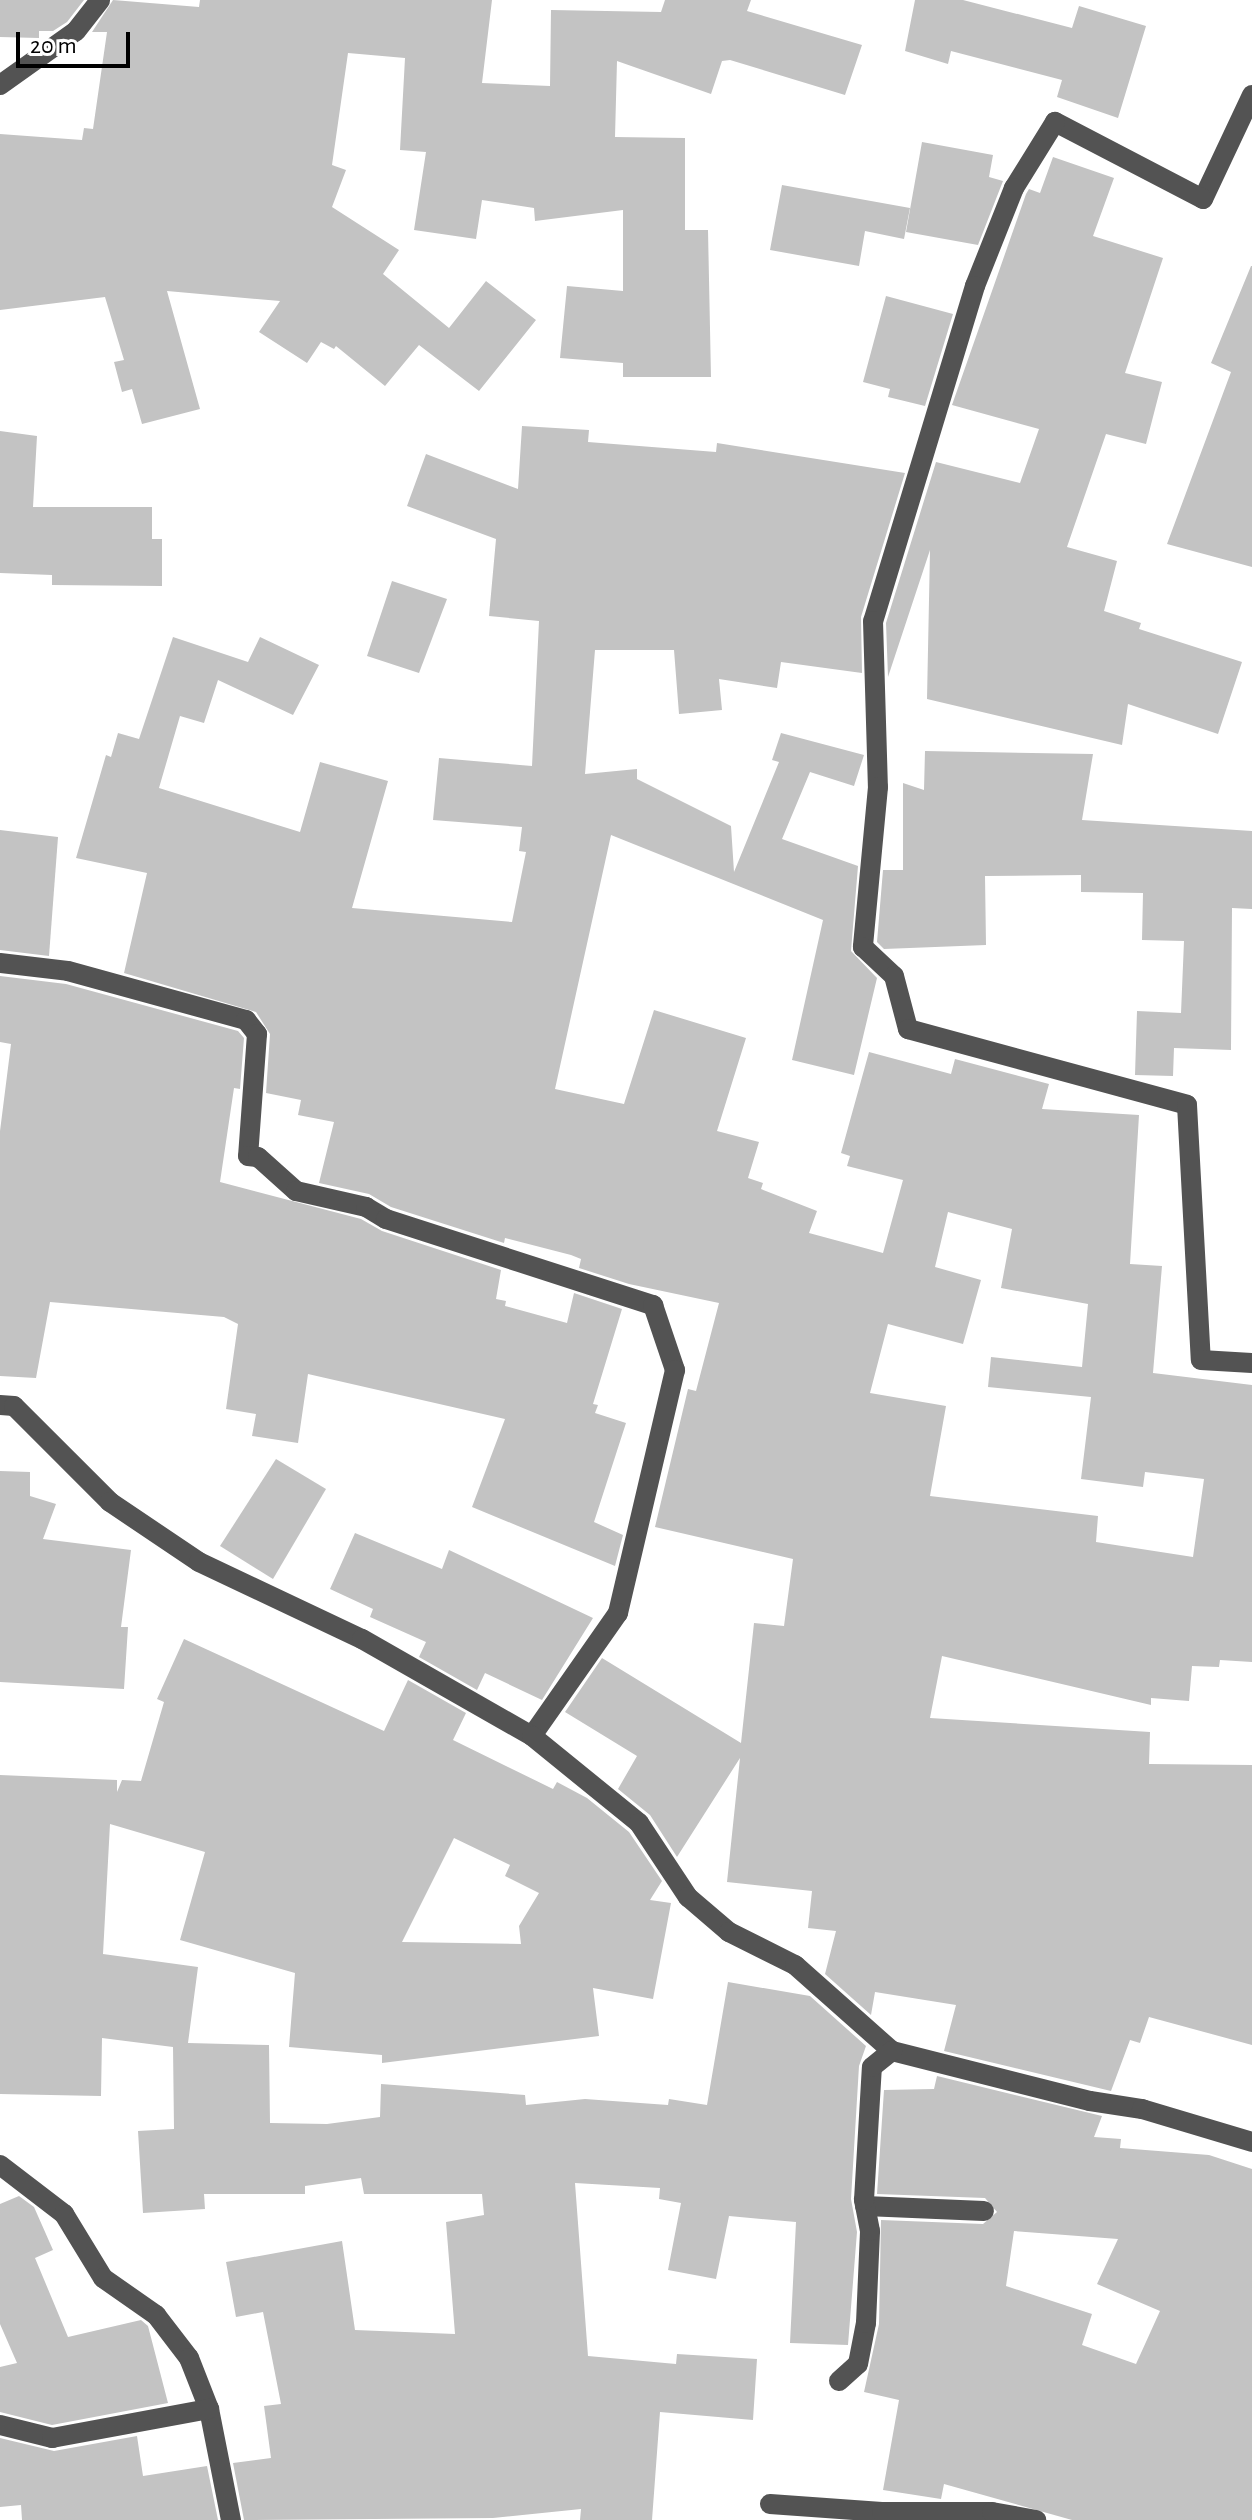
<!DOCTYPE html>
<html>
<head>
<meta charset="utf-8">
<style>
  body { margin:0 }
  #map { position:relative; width:1252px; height:2520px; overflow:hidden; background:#fff; font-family:"Alegreya Sans",sans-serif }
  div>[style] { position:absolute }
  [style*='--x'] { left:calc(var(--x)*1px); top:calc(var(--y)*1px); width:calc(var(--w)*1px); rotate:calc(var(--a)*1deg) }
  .building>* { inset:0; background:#c3c3c3 }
  .minor>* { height:20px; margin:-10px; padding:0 10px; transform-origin:10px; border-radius:10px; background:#535353 }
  span { translate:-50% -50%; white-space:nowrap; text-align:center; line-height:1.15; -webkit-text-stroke:8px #fff; paint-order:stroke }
  .scale { position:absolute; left:16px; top:32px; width:114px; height:36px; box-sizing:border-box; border:4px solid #000; border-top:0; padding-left:10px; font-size:24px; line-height:28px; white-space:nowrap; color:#000; -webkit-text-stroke:6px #fff; paint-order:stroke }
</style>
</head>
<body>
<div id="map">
  <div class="building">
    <div style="clip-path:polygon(0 0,84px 0,67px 22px,53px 31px,39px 31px,39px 38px,0 37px)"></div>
    <div style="clip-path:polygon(113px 0,199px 7px,200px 0,492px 0,482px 83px,550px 86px,551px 10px,661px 12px,665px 0,751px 0,747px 11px,862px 45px,845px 95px,730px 60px,722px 61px,711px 94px,617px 61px,615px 137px,685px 138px,685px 230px,708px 230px,711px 377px,623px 377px,623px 363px,560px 358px,567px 286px,623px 291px,623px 210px,535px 221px,534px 208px,482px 200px,476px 239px,414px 230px,426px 152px,400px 150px,405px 58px,348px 53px,332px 165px,346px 170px,332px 207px,399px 250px,383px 274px,449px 328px,486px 281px,536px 320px,479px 391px,419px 345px,385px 386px,336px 346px,334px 349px,321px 342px,307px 363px,259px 332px,280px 301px,167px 291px,200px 409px,142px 424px,132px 389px,122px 392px,114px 362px,124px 360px,105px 297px,0 310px,0 134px,82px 140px,84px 128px,93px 129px,107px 32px,92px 32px)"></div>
    <div style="clip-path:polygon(915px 0,963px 0,1072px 28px,1079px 6px,1146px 26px,1118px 118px,1057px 97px,1062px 80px,951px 51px,948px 64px,905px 51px)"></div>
    <div style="clip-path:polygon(922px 142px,993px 155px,989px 177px,1003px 181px,978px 245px,906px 232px)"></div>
    <div style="clip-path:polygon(1053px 157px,1114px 178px,1093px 236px,1163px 258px,1125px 373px,1162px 382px,1146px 444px,1106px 434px,1067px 547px,1117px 561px,1104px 611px,1141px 623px,1139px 629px,1242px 662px,1218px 734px,1128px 704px,1122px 745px,927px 699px,930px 550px,888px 677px,886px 623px,936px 462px,1020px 483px,1039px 429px,952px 405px,1026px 194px,1029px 189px,1040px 193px)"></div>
    <div style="clip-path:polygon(782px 185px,910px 208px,904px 239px,865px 231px,859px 266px,770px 250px)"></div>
    <div style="clip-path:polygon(1251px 266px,1252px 266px,1252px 567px,1167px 544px,1231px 372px,1211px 363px)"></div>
    <div style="clip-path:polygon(886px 296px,953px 314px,925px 406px,888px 397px,890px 389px,863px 382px)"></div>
    <div style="clip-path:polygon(evenodd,522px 426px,589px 430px,588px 442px,716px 452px,717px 443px,905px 473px,861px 617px,862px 673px,781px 662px,777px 688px,719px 679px,722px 710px,679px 714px,674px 650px,595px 650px,585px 774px,637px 769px,637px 779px,731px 826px,734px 872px,779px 762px,772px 760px,781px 733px,864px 755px,854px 786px,810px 772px,782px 839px,858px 866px,851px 951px,877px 978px,854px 1075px,792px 1060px,823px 920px,611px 835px,555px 1089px,624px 1104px,654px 1010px,746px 1038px,717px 1131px,759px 1142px,748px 1178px,763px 1183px,761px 1189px,817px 1211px,809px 1233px,883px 1253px,903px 1180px,847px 1166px,850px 1156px,841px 1153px,869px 1052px,951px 1074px,955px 1059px,1049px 1084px,1042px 1109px,1139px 1115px,1130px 1264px,1162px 1266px,1153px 1373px,1252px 1385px,1252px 1662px,1220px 1660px,1219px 1667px,1192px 1666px,1189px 1701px,1151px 1698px,1151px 1705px,942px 1656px,930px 1718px,1150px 1732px,1149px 1764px,1252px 1765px,1252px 2045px,1149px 2017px,1140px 2043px,1130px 2040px,1111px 2091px,944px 2051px,956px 2005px,875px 1992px,871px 2015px,825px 1974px,836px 1931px,808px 1928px,812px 1891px,727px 1882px,740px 1758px,677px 1857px,650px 1815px,618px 1789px,637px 1756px,565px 1712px,602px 1658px,741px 1743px,754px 1623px,784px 1626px,793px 1559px,655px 1527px,688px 1389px,696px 1391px,719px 1303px,629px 1284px,579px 1268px,581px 1259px,571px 1255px,505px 1238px,504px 1243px,391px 1207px,369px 1194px,319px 1183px,334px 1122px,298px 1115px,301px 1100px,266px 1093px,270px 1034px,256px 1012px,124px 973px,147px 873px,76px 858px,106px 755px,111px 757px,118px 733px,139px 739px,173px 637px,248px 662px,260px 637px,319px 665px,293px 715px,218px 680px,204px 723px,180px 716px,159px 788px,300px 832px,320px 762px,388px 781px,352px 908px,512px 922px,526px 852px,519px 851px,522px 827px,433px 820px,439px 758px,532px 766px,539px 621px,489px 616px,496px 539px,407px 506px,426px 454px,518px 489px,522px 426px,948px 1212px,1012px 1229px,1001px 1288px,1088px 1304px,1082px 1367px,991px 1357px,988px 1387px,1091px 1397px,1081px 1479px,1143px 1487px,1145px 1472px,1204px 1479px,1193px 1557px,1096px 1542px,1098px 1516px,930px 1496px,946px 1406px,870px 1393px,888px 1324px,963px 1344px,981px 1280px,935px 1267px,948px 1212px)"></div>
    <div style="clip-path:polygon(0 431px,37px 436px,33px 507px,152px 507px,152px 539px,162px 539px,162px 586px,52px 585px,52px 575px,0 573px)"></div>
    <div style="clip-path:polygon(392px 581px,447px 599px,419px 673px,367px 656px)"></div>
    <div style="clip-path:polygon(925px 751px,1093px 754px,1082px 820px,1252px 831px,1252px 909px,1232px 908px,1231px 1050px,1174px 1048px,1173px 1076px,1135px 1075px,1137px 1011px,1181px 1013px,1184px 941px,1142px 940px,1143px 893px,1081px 892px,1081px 875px,985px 876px,986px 945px,884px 949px,877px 942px,883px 870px,903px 870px,903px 783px,924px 790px)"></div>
    <div style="clip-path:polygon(0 830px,58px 837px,49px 956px,0 950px)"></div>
    <div style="clip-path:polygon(0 976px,66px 984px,238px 1031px,244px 1038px,240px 1089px,234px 1088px,220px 1182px,361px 1219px,382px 1231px,501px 1270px,496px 1299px,506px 1301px,505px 1306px,567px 1323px,574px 1293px,622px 1309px,593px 1404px,598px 1405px,595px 1413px,626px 1423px,594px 1522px,623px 1535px,615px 1566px,472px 1507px,505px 1419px,308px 1374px,298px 1443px,252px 1436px,256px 1414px,226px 1409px,238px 1324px,224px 1317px,50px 1302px,36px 1378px,0 1376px,0 1131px,11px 1044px,0 1042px)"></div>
    <div style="clip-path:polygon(276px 1459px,326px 1489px,273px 1579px,220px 1546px)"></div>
    <div style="clip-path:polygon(0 1471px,30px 1472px,30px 1496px,56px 1504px,43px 1539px,131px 1550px,121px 1627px,128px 1627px,124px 1689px,0 1682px)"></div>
    <div style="clip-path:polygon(355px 1533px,442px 1569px,449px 1550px,593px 1618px,542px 1700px,485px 1673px,477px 1690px,419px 1657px,426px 1642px,370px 1617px,373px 1609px,330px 1589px)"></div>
    <div style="clip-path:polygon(evenodd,184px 1639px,384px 1731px,408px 1680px,466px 1713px,453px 1740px,553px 1789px,557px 1782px,587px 1798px,629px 1832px,662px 1881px,650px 1900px,671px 1903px,653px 1999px,593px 1988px,599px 2036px,382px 2063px,382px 2055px,289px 2047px,295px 1973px,180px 1940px,205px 1852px,110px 1824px,103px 1954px,198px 1967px,188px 2043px,269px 2045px,270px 2123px,327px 2124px,380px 2117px,381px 2084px,525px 2095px,526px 2105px,585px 2099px,668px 2105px,669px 2099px,707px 2105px,728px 1982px,810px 1996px,866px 2046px,859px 2066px,851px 2199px,857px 2232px,848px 2345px,790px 2343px,796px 2222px,729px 2216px,716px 2279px,668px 2270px,681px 2203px,659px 2199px,660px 2188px,575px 2183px,588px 2356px,676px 2364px,677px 2354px,757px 2359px,753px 2420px,660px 2412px,652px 2520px,580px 2520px,581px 2509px,493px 2518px,244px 2520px,233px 2463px,271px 2458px,264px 2406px,281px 2404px,263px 2312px,236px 2317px,226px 2262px,342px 2241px,355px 2330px,455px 2334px,446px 2222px,484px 2215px,482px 2194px,364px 2194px,361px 2178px,305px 2186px,305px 2194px,204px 2194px,205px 2209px,143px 2213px,138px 2131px,174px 2129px,173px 2047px,102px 2038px,101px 2096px,0 2094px,0 1775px,117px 1780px,117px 1792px,122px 1780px,141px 1781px,164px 1702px,157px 1699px,184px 1639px,454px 1838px,510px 1865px,505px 1876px,539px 1893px,519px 1926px,521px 1944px,402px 1942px,454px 1838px)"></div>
    <div style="clip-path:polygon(evenodd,937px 2076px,1102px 2116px,1094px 2137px,1121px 2139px,1120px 2148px,1209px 2155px,1252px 2169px,1252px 2520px,1072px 2520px,944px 2484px,941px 2499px,883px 2490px,899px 2400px,864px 2392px,879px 2324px,881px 2220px,983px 2224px,997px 2212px,985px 2198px,877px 2194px,884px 2090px,934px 2089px,937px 2076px,1014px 2231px,1118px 2239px,1097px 2284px,1160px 2311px,1136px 2364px,1082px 2345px,1092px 2314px,1006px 2286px,1014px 2231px)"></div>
    <div style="clip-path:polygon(19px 2196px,34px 2207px,53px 2250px,35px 2258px,68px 2337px,141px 2320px,148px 2326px,168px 2403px,52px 2425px,0 2412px,0 2367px,17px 2363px,0 2324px,0 2204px)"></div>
    <div style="clip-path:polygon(137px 2436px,143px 2476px,207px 2466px,218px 2520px,22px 2520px,21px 2505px,0 2507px,0 2438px,54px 2451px)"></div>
  </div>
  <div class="minor">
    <div style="--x:0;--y:85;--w:93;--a:-35.4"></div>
    <div style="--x:76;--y:31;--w:39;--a:-52"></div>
    <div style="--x:1252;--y:95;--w:115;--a:115.2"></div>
    <div style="--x:1203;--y:199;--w:167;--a:-152.5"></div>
    <div style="--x:1055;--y:122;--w:78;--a:121.8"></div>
    <div style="--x:1014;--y:188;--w:105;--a:111.7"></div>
    <div style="--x:975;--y:286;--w:350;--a:106.9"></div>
    <div style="--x:873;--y:621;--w:166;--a:88.3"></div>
    <div style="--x:878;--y:787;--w:161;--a:95.4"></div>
    <div style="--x:863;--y:947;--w:42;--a:43.1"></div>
    <div style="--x:894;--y:976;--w:55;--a:75.2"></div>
    <div style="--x:908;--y:1029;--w:289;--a:15.2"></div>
    <div style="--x:1187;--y:1105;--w:255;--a:86.9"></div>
    <div style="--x:1201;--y:1360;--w:51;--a:3.4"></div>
    <div style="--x:0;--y:963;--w:68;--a:6.7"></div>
    <div style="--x:68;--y:971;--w:185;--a:15.4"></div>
    <div style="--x:246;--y:1020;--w:18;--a:52"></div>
    <div style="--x:257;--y:1034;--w:122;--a:94.2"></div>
    <div style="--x:248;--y:1156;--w:10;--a:6"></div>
    <div style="--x:258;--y:1157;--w:51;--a:41.8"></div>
    <div style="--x:296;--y:1191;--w:72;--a:12.9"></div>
    <div style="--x:366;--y:1207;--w:23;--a:31"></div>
    <div style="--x:386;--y:1219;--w:281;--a:17.9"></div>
    <div style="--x:653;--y:1305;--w:69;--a:71.3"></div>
    <div style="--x:675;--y:1370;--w:250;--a:103.2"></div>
    <div style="--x:618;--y:1613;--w:150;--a:125"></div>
    <div style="--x:0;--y:1405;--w:14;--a:4"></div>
    <div style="--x:14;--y:1406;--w:136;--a:45"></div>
    <div style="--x:110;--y:1502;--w:107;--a:34"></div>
    <div style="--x:199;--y:1562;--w:180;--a:25.3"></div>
    <div style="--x:362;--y:1639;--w:196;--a:29.7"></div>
    <div style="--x:532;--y:1736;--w:138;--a:39.1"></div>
    <div style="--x:639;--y:1823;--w:89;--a:56.5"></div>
    <div style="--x:688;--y:1897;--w:54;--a:40.5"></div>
    <div style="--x:729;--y:1932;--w:74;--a:26.6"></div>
    <div style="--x:795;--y:1965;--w:130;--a:41.6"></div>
    <div style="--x:892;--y:2051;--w:204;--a:14.2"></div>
    <div style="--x:1090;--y:2101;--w:53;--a:8.7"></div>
    <div style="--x:1142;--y:2109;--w:115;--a:16.7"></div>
    <div style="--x:0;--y:2165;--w:81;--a:37.4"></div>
    <div style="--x:64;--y:2214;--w:75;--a:58.6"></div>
    <div style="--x:103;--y:2278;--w:65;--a:34.9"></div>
    <div style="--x:156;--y:2315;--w:54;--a:52.5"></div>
    <div style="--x:189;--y:2358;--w:55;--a:68.6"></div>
    <div style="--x:209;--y:2409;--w:113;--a:78.8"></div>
    <div style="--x:865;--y:2206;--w:119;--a:2.4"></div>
    <div style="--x:839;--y:2381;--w:25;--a:-42"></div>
    <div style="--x:858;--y:2364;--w:42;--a:-79"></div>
    <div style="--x:866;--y:2323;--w:92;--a:-87.5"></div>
    <div style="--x:870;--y:2231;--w:32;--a:-101"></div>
    <div style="--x:864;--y:2200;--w:133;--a:-86.6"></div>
    <div style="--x:872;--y:2067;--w:26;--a:-39"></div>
    <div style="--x:0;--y:2425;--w:54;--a:14"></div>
    <div style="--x:52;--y:2438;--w:160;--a:-10.5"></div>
    <div style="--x:770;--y:2504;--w:112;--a:4.1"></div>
    <div style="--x:882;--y:2512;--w:110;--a:0"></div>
    <div style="--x:992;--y:2512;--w:45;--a:10.3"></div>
  </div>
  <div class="scale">20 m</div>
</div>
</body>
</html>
